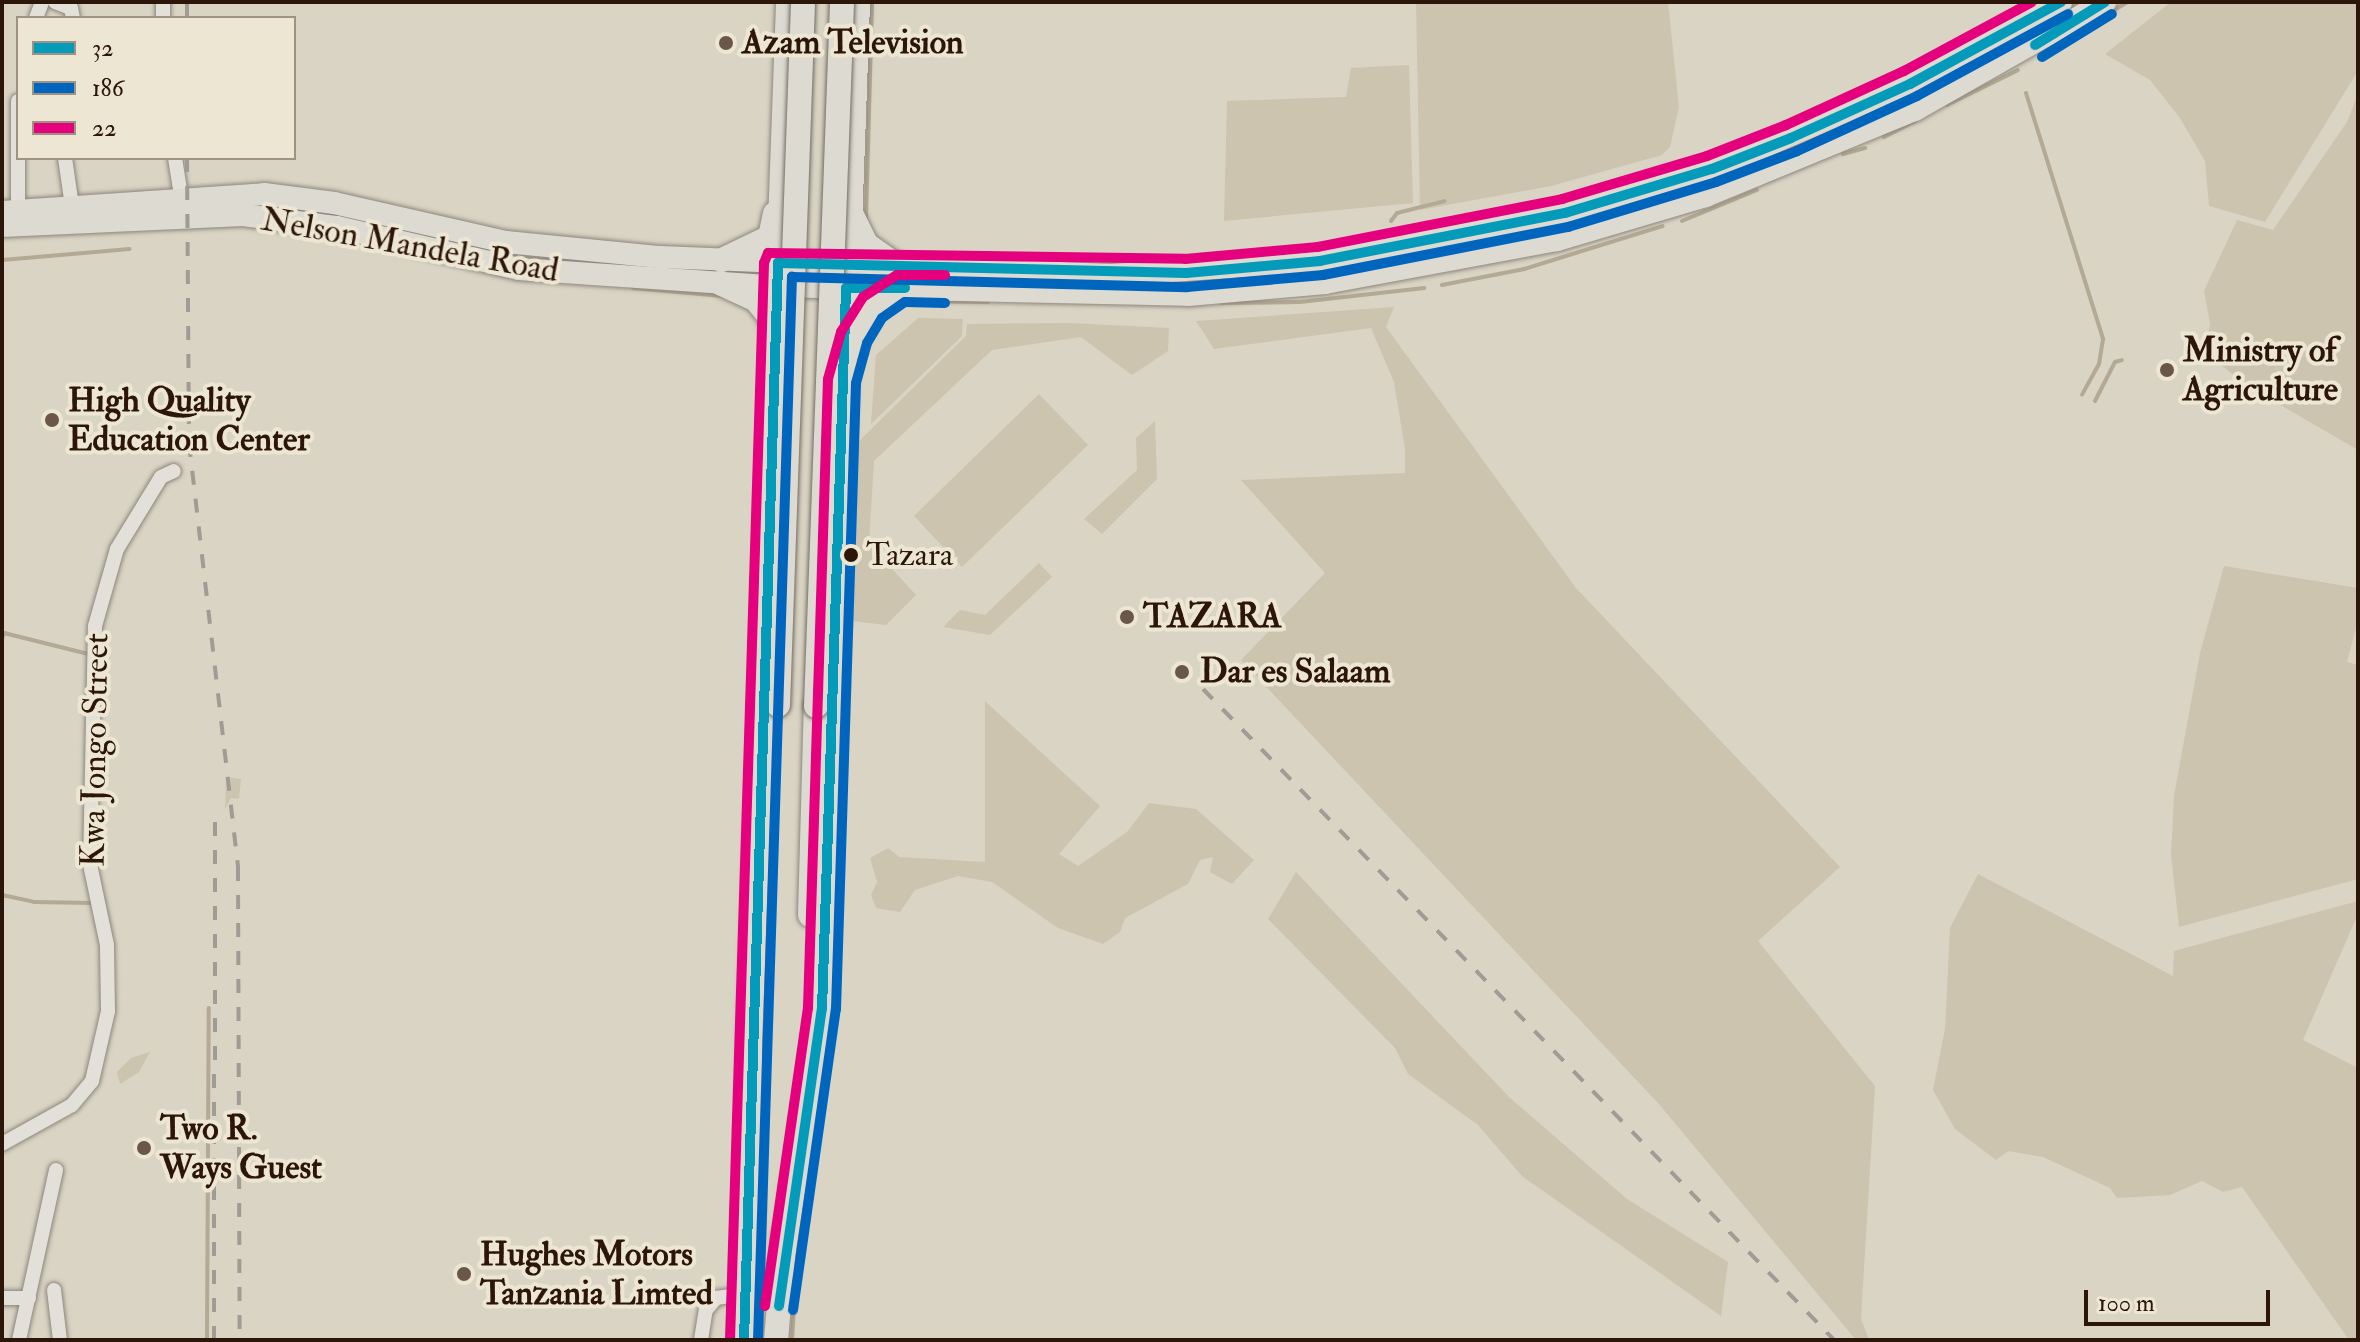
<!DOCTYPE html>
<html>
<head>
<meta charset="utf-8">
<style>
  body { margin:0 }
  #map { position:relative; width:2360px; height:1342px; overflow:hidden; background:#d9d4c4; font-family:"IM FELL Double Pica",serif }
  div>[style] { position:absolute }
  [style*='--x'] { left:calc(var(--x)*1px); top:calc(var(--y)*1px); width:calc(var(--w)*1px); rotate:calc(var(--a)*1deg) }
  .green>* { inset:0; background:#ccc4af }
  .stream>* { height:4px; margin:-2px; padding:0 2px; transform-origin:2px; border-radius:2px; background:#b3a994 }
  .roads { filter:drop-shadow(0 0 2px #8d867c) drop-shadow(0 0 2px #8d867c) }
  .street>* { height:14px; margin:-7px; padding:0 7px; transform-origin:7px; border-radius:7px; background:#e2e0d8 }
  .primary>* { height:22px; margin:-11px; padding:0 11px; transform-origin:11px; border-radius:11px; background:#dddad2 }
  .highway>* { height:24px; margin:-12px; padding:0 12px; transform-origin:12px; border-radius:12px; background:#dddad2 }
  .rail>* { height:4px; margin-top:-2px; transform-origin:0; background:repeating-linear-gradient(90deg,#a09b94 0 14px,transparent 0 28px) }
  .bridges { filter:drop-shadow(0 0 2px #746d63) drop-shadow(0 0 2px #746d63) }
  .highway-bridge>* { height:24px; margin:-12px; padding:0 12px; transform-origin:12px; border-radius:12px; background:#dddad2 }
  .bus-1>* { height:10px; margin:-5px; padding:0 5px; transform-origin:5px; border-radius:5px; background:#049aba }
  .bus-2>* { height:10px; margin:-5px; padding:0 5px; transform-origin:5px; border-radius:5px; background:#0065bd }
  .bus-3>* { height:10px; margin:-5px; padding:0 5px; transform-origin:5px; border-radius:5px; background:#e5007d }
  .dots>* { width:22px; height:22px; translate:-50% -50%; box-sizing:border-box; border:4px solid #ece6d3; border-radius:50% }
  span { translate:-50% -50%; white-space:nowrap; text-align:center; line-height:1.15; -webkit-text-stroke:8px #ece6d3; paint-order:stroke }
  .bus-label { font-size:32px; color:#2c1509 }
  .left { translate:0 -50%; text-align:left }
  .poi-label { font-size:34px; color:#2c1509; font-weight:700 }
  .street-label { font-size:34px; color:#2c1509 }
  .frame { position:absolute; inset:0; border:4px solid #2c1509; pointer-events:none }
  .legend { position:absolute; left:16px; top:16px; width:280px; height:144px; box-sizing:border-box; background:#ece6d3; border:2px solid #9f9282; margin:0; padding:10px 14px; list-style:none; font-size:24px; color:#2c1509 }
  .legend li { display:flex; align-items:center; gap:16px; height:40px }
  .legend b { width:40px; border:2px solid #9f9282 }
  .scale { position:absolute; left:2084px; top:1290px; width:186px; height:36px; box-sizing:border-box; border:4px solid #2c1509; border-top:0; padding-left:10px; font-size:24px; line-height:28px; white-space:nowrap; color:#2c1509; -webkit-text-stroke:6px #ece6d3; paint-order:stroke }
</style>
</head>
<body>
<div id="map">
  <div class="green">
    <div style="clip-path:polygon(1416px 2px,1668px 2px,1679px 107px,1670px 147px,1662px 155px,1551px 186px,1420px 210px)"></div>
    <div style="clip-path:polygon(2171px 2px,2358px 2px,2356px 74px,2265px 222px,2209px 206px,2205px 161px,2180px 118px,2150px 80px,2105px 54px)"></div>
    <div style="clip-path:polygon(1409px 65px,1413px 203px,1224px 221px,1227px 101px,1346px 97px,1351px 68px)"></div>
    <div style="clip-path:polygon(2358px 94px,2358px 450px,2246px 385px,2206px 353px,2210px 323px,2204px 291px,2237px 220px,2273px 230px,2347px 122px)"></div>
    <div style="clip-path:polygon(1394px 307px,1386px 327px,1576px 588px,1840px 867px,1758px 941px,1875px 1086px,1861px 1319px,1869px 1340px,1856px 1340px,1658px 1103px,1241px 660px,1325px 573px,1241px 480px,1405px 473px,1405px 449px,1394px 382px,1371px 328px,1214px 349px,1196px 321px)"></div>
    <div style="clip-path:polygon(918px 318px,963px 319px,962px 336px,871px 424px,876px 355px)"></div>
    <div style="clip-path:polygon(1070px 323px,1169px 328px,1168px 351px,1132px 375px,1081px 337px,992px 350px,874px 461px,869px 544px,916px 595px,886px 625px,852px 621px,857px 443px,966px 336px,967px 324px)"></div>
    <div style="clip-path:polygon(1039px 394px,1088px 445px,962px 567px,914px 516px)"></div>
    <div style="clip-path:polygon(1155px 421px,1157px 479px,1102px 534px,1084px 519px,1137px 470px,1136px 438px)"></div>
    <div style="clip-path:polygon(1039px 563px,1052px 577px,990px 635px,943px 627px,960px 610px,985px 615px)"></div>
    <div style="clip-path:polygon(2224px 566px,2358px 588px,2358px 620px,2347px 662px,2358px 665px,2358px 879px,2179px 927px,2171px 854px,2174px 796px,2200px 653px)"></div>
    <div style="clip-path:polygon(985px 701px,1100px 806px,1059px 854px,1078px 866px,1127px 832px,1149px 803px,1196px 809px,1254px 860px,1232px 884px,1210px 872px,1213px 857px,1200px 860px,1188px 884px,1125px 918px,1120px 932px,1103px 944px,1058px 928px,992px 882px,958px 876px,915px 890px,900px 912px,876px 908px,871px 895px,877px 882px,870px 858px,888px 848px,899px 857px,985px 862px)"></div>
    <div style="clip-path:polygon(226px 777px,241px 779px,239px 799px,231px 798px,225px 809px)"></div>
    <div style="clip-path:polygon(1296px 872px,1510px 1098px,1627px 1199px,1728px 1262px,1721px 1316px,1522px 1176px,1478px 1125px,1408px 1074px,1395px 1048px,1268px 919px)"></div>
    <div style="clip-path:polygon(1978px 874px,2173px 976px,2174px 951px,2358px 901px,2358px 914px,2303px 1040px,2358px 1068px,2358px 1340px,2349px 1340px,2242px 1187px,2223px 1192px,2202px 1181px,2170px 1195px,2117px 1198px,2110px 1188px,2043px 1157px,2008px 1151px,1996px 1160px,1955px 1129px,1933px 1090px,1945px 1029px,1950px 928px)"></div>
    <div style="clip-path:polygon(150px 1052px,139px 1072px,120px 1084px,117px 1072px,131px 1058px)"></div>
  </div>
  <div class="stream">
    <div style="--x:2040;--y:53;--w:102;--a:-30.1"></div>
    <div style="--x:2026;--y:93;--w:258;--a:72.6"></div>
    <div style="--x:2103;--y:339;--w:25;--a:99"></div>
    <div style="--x:2099;--y:364;--w:35;--a:119"></div>
    <div style="--x:1947;--y:105;--w:79;--a:-26.2"></div>
    <div style="--x:1884;--y:137;--w:36;--a:-27"></div>
    <div style="--x:1843;--y:154;--w:23;--a:-15"></div>
    <div style="--x:866;--y:219;--w:217;--a:-88.4"></div>
    <div style="--x:1391;--y:221;--w:10;--a:-53"></div>
    <div style="--x:1397;--y:213;--w:49;--a:-14"></div>
    <div style="--x:1682;--y:221;--w:81;--a:-22.5"></div>
    <div style="--x:2;--y:260;--w:128;--a:-4.9"></div>
    <div style="--x:1442;--y:285;--w:84;--a:-11"></div>
    <div style="--x:1524;--y:269;--w:145;--a:-17.2"></div>
    <div style="--x:633;--y:288;--w:90;--a:5.1"></div>
    <div style="--x:901;--y:301;--w:87;--a:0.7"></div>
    <div style="--x:1221;--y:303;--w:79;--a:-0.7"></div>
    <div style="--x:1300;--y:302;--w:125;--a:-6.4"></div>
    <div style="--x:2095;--y:401;--w:44;--a:-62.9"></div>
    <div style="--x:2115;--y:362;--w:7;--a:-16"></div>
    <div style="--x:2;--y:639;--w:6;--a:-72"></div>
    <div style="--x:4;--y:633;--w:87;--a:14"></div>
    <div style="--x:2;--y:895;--w:33;--a:12"></div>
    <div style="--x:34;--y:902;--w:60;--a:1"></div>
    <div style="--x:732;--y:1270;--w:48;--a:-88.8"></div>
    <div style="--x:207;--y:1340;--w:332;--a:-89.7"></div>
    <div style="--x:729;--y:1340;--w:14;--a:-90"></div>
    <div style="--x:792;--y:1340;--w:84;--a:-86.6"></div>
    <div style="--x:797;--y:1256;--w:205;--a:-81.6"></div>
  </div>
  <div class="roads">
    <div class="street">
      <div style="--x:55;--y:2;--w:17;--a:21"></div>
      <div style="--x:71;--y:8;--w:10;--a:79"></div>
      <div style="--x:36;--y:18;--w:17;--a:-69"></div>
      <div style="--x:163;--y:18;--w:16;--a:-90"></div>
      <div style="--x:65;--y:158;--w:49;--a:81.7"></div>
      <div style="--x:175;--y:158;--w:39;--a:81"></div>
      <div style="--x:18;--y:210;--w:109;--a:-90"></div>
      <div style="--x:2;--y:1144;--w:80;--a:-29.1"></div>
      <div style="--x:72;--y:1105;--w:31;--a:-50"></div>
      <div style="--x:92;--y:1081;--w:72;--a:-77.1"></div>
      <div style="--x:108;--y:1011;--w:66;--a:-90.9"></div>
      <div style="--x:107;--y:945;--w:83;--a:-101.9"></div>
      <div style="--x:90;--y:864;--w:238;--a:-88.8"></div>
      <div style="--x:95;--y:626;--w:80;--a:-74.1"></div>
      <div style="--x:117;--y:549;--w:84;--a:-58.6"></div>
      <div style="--x:161;--y:477;--w:14;--a:-25"></div>
      <div style="--x:54;--y:1290;--w:50;--a:83.2"></div>
      <div style="--x:2;--y:1298;--w:27;--a:0"></div>
      <div style="--x:19;--y:1340;--w:174;--a:-77.7"></div>
      <div style="--x:701;--y:1340;--w:30;--a:-81"></div>
      <div style="--x:706;--y:1310;--w:16;--a:-50"></div>
      <div style="--x:716;--y:1298;--w:30;--a:-8"></div>
    </div>
    <div class="primary">
      <div style="--x:2;--y:212;--w:263;--a:-3.9"></div>
      <div style="--x:264;--y:194;--w:71;--a:7.3"></div>
      <div style="--x:334;--y:203;--w:176;--a:12.8"></div>
      <div style="--x:506;--y:242;--w:155;--a:5.6"></div>
      <div style="--x:660;--y:257;--w:451;--a:2.3"></div>
      <div style="--x:1111;--y:275;--w:209;--a:-3.8"></div>
      <div style="--x:1320;--y:261;--w:250;--a:-11.1"></div>
      <div style="--x:1565;--y:213;--w:153;--a:-16.7"></div>
      <div style="--x:1712;--y:169;--w:215;--a:-23.2"></div>
      <div style="--x:1910;--y:84;--w:172;--a:-28.5"></div>
      <div style="--x:2;--y:226;--w:241;--a:-2.6"></div>
      <div style="--x:243;--y:215;--w:95;--a:7.3"></div>
      <div style="--x:337;--y:227;--w:187;--a:13"></div>
      <div style="--x:519;--y:269;--w:252;--a:3.9"></div>
      <div style="--x:770;--y:286;--w:418;--a:1.2"></div>
      <div style="--x:1188;--y:295;--w:138;--a:-5"></div>
      <div style="--x:1325;--y:283;--w:236;--a:-10.5"></div>
      <div style="--x:1557;--y:240;--w:155;--a:-16.5"></div>
      <div style="--x:1706;--y:196;--w:226;--a:-22.4"></div>
      <div style="--x:1915;--y:110;--w:219;--a:-29.6"></div>
    </div>
    <div class="highway">
      <div style="--x:851;--y:213;--w:34;--a:64"></div>
      <div style="--x:866;--y:244;--w:42;--a:35.2"></div>
      <div style="--x:722;--y:260;--w:53;--a:-25.6"></div>
      <div style="--x:770;--y:237;--w:24;--a:-78"></div>
      <div style="--x:720;--y:283;--w:40;--a:25"></div>
      <div style="--x:756;--y:300;--w:21;--a:51"></div>
      <div style="--x:769;--y:316;--w:19;--a:74"></div>
      <div style="--x:851;--y:349;--w:46;--a:-62.9"></div>
      <div style="--x:872;--y:308;--w:35;--a:-35"></div>
      <div style="--x:810;--y:915;--w:209;--a:-88.4"></div>
      <div style="--x:750;--y:1223;--w:178;--a:-90"></div>
      <div style="--x:750;--y:1045;--w:1044;--a:-87.91"></div>
      <div style="--x:784;--y:1249;--w:243;--a:-81"></div>
      <div style="--x:822;--y:1009;--w:1008;--a:-87.95"></div>
      <div style="--x:744;--y:1340;--w:129;--a:-86.9"></div>
      <div style="--x:776;--y:1340;--w:105;--a:-85.1"></div>
    </div>
  </div>
  <div class="rail">
    <div style="--x:187;--y:18;--w:16;--a:-90"></div>
    <div style="--x:187;--y:158;--w:285;--a:89.6"></div>
    <div style="--x:189;--y:443;--w:427;--a:83.4"></div>
    <div style="--x:238;--y:867;--w:473;--a:89.8"></div>
    <div style="--x:1203;--y:689;--w:907;--a:45.89"></div>
    <div style="--x:214;--y:1340;--w:528;--a:-89.89"></div>
  </div>
  <div class="bridges">
    <div class="highway-bridge">
      <div style="--x:778;--y:705;--w:703;--a:-87.96"></div>
      <div style="--x:816;--y:706;--w:704;--a:-87.88"></div>
    </div>
  </div>
  <div class="bus-1">
    <div style="--x:2035;--y:45;--w:82;--a:-31.6"></div>
    <div style="--x:779;--y:1306;--w:300;--a:-81.8"></div>
    <div style="--x:822;--y:1009;--w:721;--a:-88.09"></div>
    <div style="--x:846;--y:288;--w:59;--a:0"></div>
    <div style="--x:744;--y:1340;--w:1078;--a:-88.19"></div>
    <div style="--x:778;--y:263;--w:408;--a:1.4"></div>
    <div style="--x:1186;--y:273;--w:135;--a:-5.1"></div>
    <div style="--x:1320;--y:261;--w:250;--a:-11.1"></div>
    <div style="--x:1565;--y:213;--w:153;--a:-16.7"></div>
    <div style="--x:1712;--y:169;--w:85;--a:-21.4"></div>
    <div style="--x:1791;--y:138;--w:131;--a:-24.4"></div>
    <div style="--x:1910;--y:84;--w:172;--a:-28.5"></div>
  </div>
  <div class="bus-2">
    <div style="--x:2042;--y:57;--w:82;--a:-31.6"></div>
    <div style="--x:793;--y:1310;--w:304;--a:-81.9"></div>
    <div style="--x:836;--y:1009;--w:626;--a:-88.17"></div>
    <div style="--x:856;--y:383;--w:41;--a:-74.6"></div>
    <div style="--x:867;--y:343;--w:29;--a:-59"></div>
    <div style="--x:882;--y:318;--w:28;--a:-35"></div>
    <div style="--x:905;--y:302;--w:40;--a:1.4"></div>
    <div style="--x:758;--y:1340;--w:1064;--a:-88.17"></div>
    <div style="--x:792;--y:277;--w:395;--a:1.5"></div>
    <div style="--x:1187;--y:287;--w:137;--a:-5"></div>
    <div style="--x:1323;--y:275;--w:250;--a:-11.1"></div>
    <div style="--x:1568;--y:227;--w:155;--a:-16.9"></div>
    <div style="--x:1716;--y:182;--w:87;--a:-20.9"></div>
    <div style="--x:1797;--y:151;--w:132;--a:-24.6"></div>
    <div style="--x:1917;--y:96;--w:172;--a:-28.5"></div>
  </div>
  <div class="bus-3">
    <div style="--x:765;--y:1306;--w:301;--a:-81.8"></div>
    <div style="--x:808;--y:1008;--w:629;--a:-88.18"></div>
    <div style="--x:828;--y:379;--w:49;--a:-74.5"></div>
    <div style="--x:841;--y:332;--w:41;--a:-57.8"></div>
    <div style="--x:863;--y:297;--w:40;--a:-32.9"></div>
    <div style="--x:897;--y:275;--w:48;--a:0"></div>
    <div style="--x:730;--y:1340;--w:1078;--a:-88.19"></div>
    <div style="--x:764;--y:263;--w:11;--a:-68"></div>
    <div style="--x:768;--y:253;--w:417;--a:0.8"></div>
    <div style="--x:1185;--y:259;--w:134;--a:-5.2"></div>
    <div style="--x:1318;--y:247;--w:249;--a:-11.1"></div>
    <div style="--x:1562;--y:199;--w:151;--a:-16.5"></div>
    <div style="--x:1707;--y:156;--w:85;--a:-21.4"></div>
    <div style="--x:1786;--y:125;--w:130;--a:-24.6"></div>
    <div style="--x:1904;--y:71;--w:145;--a:-28.3"></div>
  </div>
  <div class="dots">
    <div style="left:726px;top:43px;background:#69584a"></div>
    <div style="left:2167px;top:370px;background:#69584a"></div>
    <div style="left:52px;top:420px;background:#69584a"></div>
    <div style="left:851px;top:555px;background:#2c1509"></div>
    <div style="left:1127px;top:617px;background:#69584a"></div>
    <div style="left:1182px;top:672px;background:#69584a"></div>
    <div style="left:144px;top:1148px;background:#69584a"></div>
    <div style="left:464px;top:1274px;background:#69584a"></div>
  </div>
  <div class="bus-label">
    <span class="left" style="left:866px;top:555px">Tazara</span>
  </div>
  <div class="poi-label">
    <span class="left" style="left:742px;top:43px">Azam Television</span>
    <span class="left" style="left:2183px;top:370px">Ministry of<br>Agriculture</span>
    <span class="left" style="left:68px;top:420px">High Quality<br>Education Center</span>
    <span class="left" style="left:1143px;top:617px">TAZARA</span>
    <span class="left" style="left:1200px;top:672px">Dar es Salaam</span>
    <span class="left" style="left:160px;top:1148px">Two R.<br>Ways Guest</span>
    <span class="left" style="left:480px;top:1274px">Hughes Motors<br>Tanzania Limted</span>
  </div>
  <div class="street-label">
    <span style="left:410px;top:245px;rotate:10deg">Nelson Mandela Road</span>
    <span style="left:95px;top:750px;rotate:-89deg">Kwa Jongo Street</span>
  </div>
  <div class="frame"></div>
  <ul class="legend">
  <li><b style="height:10px;background:#049aba"></b>32</li>
  <li><b style="height:10px;background:#0065bd"></b>186</li>
  <li><b style="height:10px;background:#e5007d"></b>22</li>
  </ul>
  <div class="scale">100 m</div>
</div>
</body>
</html>
